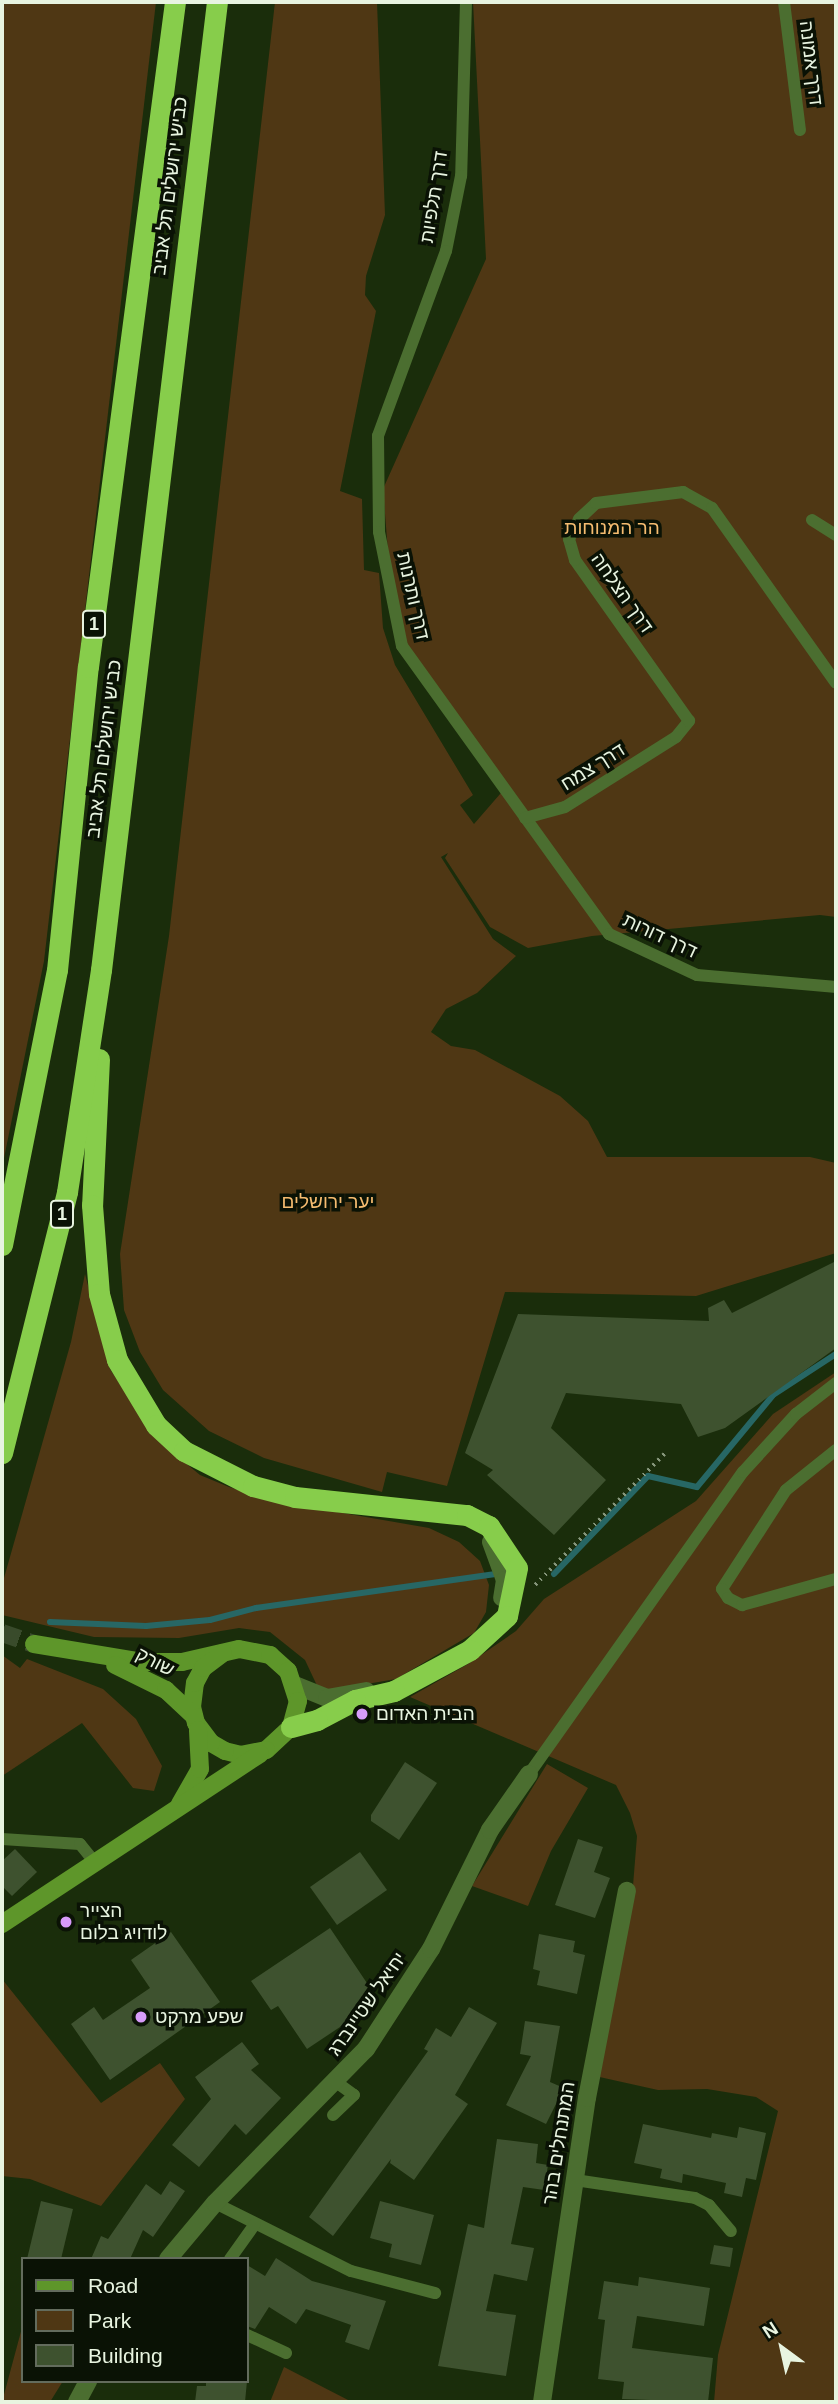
<!DOCTYPE html>
<html>
<head>
<meta charset="utf-8">
<style>
  body { margin:0 }
  #map { position:relative; width:838px; height:2404px; overflow:hidden; background:#1a2d0b; font-family:Arial,Heebo,sans-serif }
  div>[style] { position:absolute }
  [style*='--x'] { left:calc(var(--x)*1px); top:calc(var(--y)*1px); width:calc(var(--w)*1px); rotate:calc(var(--a)*1deg) }
  .green>* { inset:0; background:#4f3714 }
  .stream>* { height:6px; margin:-3px; padding:0 3px; transform-origin:3px; border-radius:3px; background:#276765 }
  .building>* { inset:0; background:#3e522f }
  .secondary-tunnel>* { height:18px; margin-top:-9px; transform-origin:0; background:repeating-linear-gradient(90deg,#394b2b 0 18px,transparent 0 27px) }
  .path>* { height:3.5px; margin-top:-1.75px; transform-origin:0; background:repeating-linear-gradient(90deg,#86967b 0 2px,transparent 0 7px) }
  .lane>* { height:12px; margin:-6px; padding:0 6px; transform-origin:6px; border-radius:6px; background:#4b6e30 }
  .street>* { height:18px; margin:-9px; padding:0 9px; transform-origin:9px; border-radius:9px; background:#4b6e30 }
  .secondary>* { height:18px; margin:-9px; padding:0 9px; transform-origin:9px; border-radius:9px; background:#5e962a }
  .highway>* { height:21px; margin:-10.5px; padding:0 10.5px; transform-origin:10.5px; border-radius:10.5px; background:#87cd4b }
  .dots>* { width:19px; height:19px; translate:-50% -50%; box-sizing:border-box; border:4px solid #0a1205; border-radius:50% }
  span { translate:-50% -50%; white-space:nowrap; text-align:center; line-height:1.15; -webkit-text-stroke:7px #0a1205; paint-order:stroke }
  .shield-label span { padding:2px 5px; background:#0a1205; border:2px solid; border-radius:5px; -webkit-text-stroke-width:0 }
  .shield-label { font-size:18px; color:#e8f4e0; font-weight:700 }
  .street-label { font-size:19px; color:#e8f4e0 }
  .park-label { font-size:19px; color:#f5bc70 }
  .poi-label { font-size:19px; color:#e8f4e0 }
  .left { translate:0 -50%; text-align:left }
  .frame { position:absolute; inset:0; border:4px solid #e8f4e0; pointer-events:none }
  .legend { position:absolute; left:21px; top:2257px; width:228px; height:126px; box-sizing:border-box; background:#0a1205; border:2px solid #636c5d; margin:0; padding:9px 12px; list-style:none; font-size:21px; color:#e8f4e0 }
  .legend li { display:flex; align-items:center; gap:14px; height:35px }
  .legend b { width:35px; border:2px solid #636c5d }
  .north { position:absolute; left:747px; top:2313px; width:70px; height:70px; -webkit-text-stroke:5px #0a1205; paint-order:stroke; rotate:327deg; font-size:19px; font-weight:700; line-height:28px; text-align:center; color:#e8f4e0 }
  .north::after { content:''; display:block; margin:auto; width:24px; height:32px; background:#e8f4e0; clip-path:polygon(50% 0,100% 100%,50% 72%,0 100%) }
</style>
</head>
<body>
<div id="map">
  <div class="green">
    <div style="clip-path:polygon(2px 2px,156px 2px,44px 961px,2px 1168px)"></div>
    <div style="clip-path:polygon(275px 2px,377px 2px,385px 215px,366px 276px,365px 295px,376px 311px,340px 491px,362px 499px,364px 570px,379px 573px,383px 628px,395px 665px,473px 795px,460px 805px,474px 824px,507px 786px,395px 638px,383px 489px,486px 259px,473px 2px,836px 2px,836px 917px,820px 915px,592px 936px,528px 948px,490px 927px,445px 858px,448px 853px,441px 857px,493px 939px,516px 956px,477px 993px,446px 1009px,431px 1032px,451px 1046px,475px 1050px,560px 1096px,588px 1121px,607px 1157px,810px 1157px,836px 1163px,836px 1253px,696px 1296px,505px 1292px,447px 1486px,387px 1472px,382px 1492px,264px 1458px,209px 1431px,163px 1390px,140px 1352px,124px 1310px,120px 1254px,169px 936px)"></div>
    <div style="clip-path:polygon(85px 1274px,110px 1369px,154px 1437px,200px 1475px,229px 1487px,274px 1501px,429px 1528px,459px 1542px,480px 1561px,489px 1585px,486px 1612px,474px 1633px,396px 1679px,320px 1692px,305px 1660px,270px 1632px,239px 1628px,179px 1638px,94px 1637px,2px 1615px,2px 1585px,71px 1342px)"></div>
    <div style="clip-path:polygon(836px 1372px,836px 2402px,714px 2402px,718px 2355px,778px 2111px,756px 2097px,707px 2089px,658px 2090px,595px 2076px,632px 1898px,637px 1836px,630px 1813px,616px 1785px,410px 1697px,468px 1664px,516px 1631px,544px 1599px,696px 1501px,773px 1414px)"></div>
    <div style="clip-path:polygon(2px 1655px,20px 1668px,27px 1659px,103px 1689px,136px 1719px,162px 1766px,154px 1791px,133px 1788px,82px 1723px,2px 1776px)"></div>
    <div style="clip-path:polygon(547px 1764px,588px 1788px,551px 1851px,528px 1906px,472px 1886px)"></div>
    <div style="clip-path:polygon(2px 1979px,101px 2103px,160px 2063px,185px 2099px,101px 2206px,30px 2179px,2px 2176px)"></div>
    <div style="clip-path:polygon(23px 2324px,23px 2381px,63px 2381px,50px 2402px,2px 2402px)"></div>
    <div style="clip-path:polygon(284px 2367px,350px 2401px,350px 2402px,270px 2402px)"></div>
  </div>
  <div class="stream">
    <div style="--x:554;--y:1574;--w:136;--a:-46.2"></div>
    <div style="--x:648;--y:1476;--w:50;--a:12.7"></div>
    <div style="--x:697;--y:1487;--w:119;--a:-50.4"></div>
    <div style="--x:773;--y:1395;--w:75;--a:-33.1"></div>
    <div style="--x:50;--y:1622;--w:96;--a:2.4"></div>
    <div style="--x:146;--y:1626;--w:64;--a:-5.4"></div>
    <div style="--x:210;--y:1620;--w:48;--a:-14.6"></div>
    <div style="--x:256;--y:1608;--w:240;--a:-8.1"></div>
  </div>
  <div class="building">
    <div style="clip-path:polygon(836px 1261px,836px 1348px,725px 1428px,698px 1437px,681px 1404px,566px 1393px,551px 1428px,606px 1480px,554px 1535px,487px 1475px,493px 1470px,465px 1453px,518px 1314px,709px 1321px,708px 1308px,724px 1300px,732px 1313px)"></div>
    <div style="clip-path:polygon(405px 1762px,437px 1783px,399px 1840px,371px 1821px,371px 1815px)"></div>
    <div style="clip-path:polygon(578px 1839px,603px 1847px,594px 1872px,610px 1878px,595px 1918px,555px 1905px)"></div>
    <div style="clip-path:polygon(15px 1849px,37px 1872px,12px 1896px,2px 1886px,2px 1861px)"></div>
    <div style="clip-path:polygon(360px 1852px,387px 1890px,337px 1925px,310px 1887px)"></div>
    <div style="clip-path:polygon(330px 1928px,379px 2001px,307px 2049px,278px 2006px,271px 2010px,251px 1981px)"></div>
    <div style="clip-path:polygon(171px 1932px,220px 2002px,110px 2080px,71px 2024px,94px 2007px,103px 2020px,150px 1988px,131px 1960px)"></div>
    <div style="clip-path:polygon(539px 1934px,575px 1941px,573px 1952px,585px 1955px,577px 1994px,537px 1985px,540px 1971px,533px 1969px)"></div>
    <div style="clip-path:polygon(469px 2007px,497px 2023px,455px 2095px,468px 2104px,414px 2180px,390px 2163px,391px 2159px,333px 2236px,309px 2217px,428px 2051px,424px 2049px,436px 2028px,451px 2037px)"></div>
    <div style="clip-path:polygon(525px 2021px,560px 2026px,550px 2082px,564px 2088px,546px 2124px,506px 2105px,531px 2056px,520px 2054px)"></div>
    <div style="clip-path:polygon(242px 2042px,259px 2064px,251px 2070px,281px 2098px,246px 2135px,235px 2124px,199px 2167px,172px 2145px,211px 2099px,195px 2077px)"></div>
    <div style="clip-path:polygon(643px 2124px,711px 2138px,712px 2133px,737px 2138px,739px 2127px,766px 2133px,756px 2180px,746px 2178px,742px 2197px,724px 2193px,726px 2183px,683px 2174px,682px 2183px,660px 2178px,662px 2169px,634px 2163px)"></div>
    <div style="clip-path:polygon(497px 2139px,538px 2144px,536px 2163px,548px 2165px,544px 2190px,523px 2187px,511px 2244px,534px 2248px,527px 2281px,494px 2274px,486px 2311px,516px 2315px,506px 2376px,438px 2366px,468px 2224px,484px 2228px)"></div>
    <div style="clip-path:polygon(170px 2181px,185px 2191px,153px 2237px,143px 2230px,130px 2259px,91px 2259px,101px 2236px,108px 2239px,146px 2184px,161px 2195px)"></div>
    <div style="clip-path:polygon(41px 2201px,73px 2209px,61px 2259px,27px 2259px)"></div>
    <div style="clip-path:polygon(380px 2201px,434px 2215px,421px 2265px,389px 2257px,392px 2244px,370px 2238px)"></div>
    <div style="clip-path:polygon(714px 2245px,733px 2248px,730px 2267px,710px 2264px)"></div>
    <div style="clip-path:polygon(276px 2258px,312px 2281px,386px 2301px,369px 2350px,345px 2342px,351px 2325px,306px 2309px,296px 2324px,269px 2307px,255px 2329px,247px 2326px,247px 2265px,265px 2276px)"></div>
    <div style="clip-path:polygon(639px 2277px,710px 2288px,704px 2326px,637px 2316px,632px 2348px,713px 2358px,708px 2402px,622px 2399px,624px 2382px,598px 2379px,605px 2320px,598px 2319px,604px 2281px,638px 2286px)"></div>
    <div style="clip-path:polygon(206px 2381px,247px 2381px,245px 2402px,195px 2402px,197px 2386px,206px 2386px)"></div>
  </div>
  <div class="secondary-tunnel">
    <div style="--x:2;--y:1633;--w:34;--a:19"></div>
  </div>
  <div class="path">
    <div style="--x:535;--y:1585;--w:187;--a:-45.4"></div>
  </div>
  <div class="lane">
    <div style="--x:466;--y:2;--w:174;--a:91.6"></div>
    <div style="--x:461;--y:176;--w:76;--a:101.3"></div>
    <div style="--x:446;--y:251;--w:197;--a:110.2"></div>
    <div style="--x:378;--y:436;--w:96;--a:89.4"></div>
    <div style="--x:379;--y:532;--w:116;--a:78.6"></div>
    <div style="--x:402;--y:646;--w:355;--a:54.3"></div>
    <div style="--x:609;--y:934;--w:97;--a:25"></div>
    <div style="--x:697;--y:975;--w:140;--a:4.9"></div>
    <div style="--x:784;--y:2;--w:129;--a:82.9"></div>
    <div style="--x:812;--y:520;--w:28;--a:32"></div>
    <div style="--x:525;--y:818;--w:41;--a:-15.4"></div>
    <div style="--x:565;--y:807;--w:131;--a:-32.2"></div>
    <div style="--x:676;--y:737;--w:21;--a:-51"></div>
    <div style="--x:689;--y:721;--w:197;--a:-125.3"></div>
    <div style="--x:575;--y:560;--w:22;--a:-106"></div>
    <div style="--x:569;--y:539;--w:22;--a:-63"></div>
    <div style="--x:579;--y:519;--w:23;--a:-43"></div>
    <div style="--x:596;--y:503;--w:88;--a:-7.2"></div>
    <div style="--x:683;--y:492;--w:33;--a:29"></div>
    <div style="--x:712;--y:508;--w:214;--a:54.7"></div>
    <div style="--x:836;--y:1450;--w:64;--a:141.3"></div>
    <div style="--x:786;--y:1490;--w:118;--a:122.9"></div>
    <div style="--x:722;--y:1589;--w:11;--a:56"></div>
    <div style="--x:728;--y:1598;--w:16;--a:27"></div>
    <div style="--x:742;--y:1605;--w:98;--a:-15.5"></div>
    <div style="--x:529;--y:1774;--w:370;--a:-54.7"></div>
    <div style="--x:743;--y:1472;--w:79;--a:-47.6"></div>
    <div style="--x:796;--y:1414;--w:51;--a:-37.8"></div>
    <div style="--x:2;--y:1839;--w:78;--a:3.7"></div>
    <div style="--x:80;--y:1844;--w:26;--a:51"></div>
    <div style="--x:333;--y:2115;--w:29;--a:-44"></div>
    <div style="--x:354;--y:2095;--w:22;--a:-144"></div>
    <div style="--x:575;--y:2180;--w:121;--a:8.5"></div>
    <div style="--x:695;--y:2198;--w:16;--a:27"></div>
    <div style="--x:709;--y:2205;--w:34;--a:50"></div>
    <div style="--x:215;--y:2203;--w:152;--a:26.6"></div>
    <div style="--x:351;--y:2271;--w:87;--a:14.7"></div>
    <div style="--x:230;--y:2259;--w:43;--a:-54.5"></div>
    <div style="--x:247;--y:2335;--w:43;--a:24.8"></div>
  </div>
  <div class="street">
    <div style="--x:491;--y:1542;--w:40;--a:69.8"></div>
    <div style="--x:505;--y:1580;--w:18;--a:99"></div>
    <div style="--x:295;--y:1685;--w:35;--a:22"></div>
    <div style="--x:327;--y:1698;--w:40;--a:-10"></div>
    <div style="--x:168;--y:2259;--w:73;--a:-50"></div>
    <div style="--x:215;--y:2203;--w:216;--a:-45.6"></div>
    <div style="--x:366;--y:2049;--w:119;--a:-57"></div>
    <div style="--x:431;--y:1949;--w:133;--a:-63.6"></div>
    <div style="--x:490;--y:1830;--w:68;--a:-55.1"></div>
    <div style="--x:77;--y:2402;--w:24;--a:-62"></div>
    <div style="--x:542;--y:2402;--w:307;--a:-81.6"></div>
    <div style="--x:587;--y:2098;--w:211;--a:-79.1"></div>
  </div>
  <div class="secondary">
    <div style="--x:34;--y:1644;--w:110;--a:9.4"></div>
    <div style="--x:143;--y:1662;--w:39;--a:0"></div>
    <div style="--x:182;--y:1662;--w:58;--a:-12.8"></div>
    <div style="--x:239;--y:1649;--w:32;--a:11"></div>
    <div style="--x:270;--y:1655;--w:24;--a:42"></div>
    <div style="--x:288;--y:1671;--w:32;--a:72"></div>
    <div style="--x:298;--y:1701;--w:27;--a:105"></div>
    <div style="--x:291;--y:1727;--w:34;--a:137"></div>
    <div style="--x:266;--y:1750;--w:25;--a:169"></div>
    <div style="--x:241;--y:1755;--w:16;--a:-166"></div>
    <div style="--x:225;--y:1751;--w:16;--a:-150"></div>
    <div style="--x:211;--y:1743;--w:25;--a:-127"></div>
    <div style="--x:196;--y:1723;--w:16;--a:-104"></div>
    <div style="--x:192;--y:1707;--w:24;--a:-83"></div>
    <div style="--x:195;--y:1683;--w:17;--a:-62"></div>
    <div style="--x:203;--y:1668;--w:25;--a:-37"></div>
    <div style="--x:115;--y:1665;--w:57;--a:26.1"></div>
    <div style="--x:166;--y:1690;--w:37;--a:43"></div>
    <div style="--x:180;--y:1804;--w:40;--a:-60.3"></div>
    <div style="--x:200;--y:1769;--w:39;--a:-93"></div>
    <div style="--x:2;--y:1924;--w:309;--a:-33.4"></div>
  </div>
  <div class="highway">
    <div style="--x:99;--y:1059;--w:146;--a:92.7"></div>
    <div style="--x:92;--y:1205;--w:89;--a:85.5"></div>
    <div style="--x:99;--y:1294;--w:68;--a:74.7"></div>
    <div style="--x:117;--y:1360;--w:76;--a:59"></div>
    <div style="--x:156;--y:1425;--w:38;--a:43"></div>
    <div style="--x:184;--y:1451;--w:77;--a:26.9"></div>
    <div style="--x:253;--y:1486;--w:43;--a:14.7"></div>
    <div style="--x:295;--y:1497;--w:173;--a:6"></div>
    <div style="--x:467;--y:1515;--w:25;--a:27"></div>
    <div style="--x:489;--y:1526;--w:50;--a:56.3"></div>
    <div style="--x:517;--y:1568;--w:49;--a:101.8"></div>
    <div style="--x:507;--y:1616;--w:50;--a:137.4"></div>
    <div style="--x:470;--y:1650;--w:86;--a:151.7"></div>
    <div style="--x:394;--y:1691;--w:40;--a:167"></div>
    <div style="--x:355;--y:1700;--w:43;--a:152.2"></div>
    <div style="--x:317;--y:1720;--w:27;--a:165"></div>
    <div style="--x:2;--y:1245;--w:280;--a:-78.7"></div>
    <div style="--x:57;--y:970;--w:305;--a:-84.2"></div>
    <div style="--x:88;--y:667;--w:671;--a:-82.55"></div>
    <div style="--x:2;--y:1453;--w:269;--a:-76"></div>
    <div style="--x:67;--y:1192;--w:225;--a:-81.3"></div>
    <div style="--x:101;--y:970;--w:975;--a:-83.17"></div>
  </div>
  <div class="dots">
    <div style="left:362px;top:1714px;background:#d79bf9"></div>
    <div style="left:66px;top:1922px;background:#d79bf9"></div>
    <div style="left:141px;top:2017px;background:#d79bf9"></div>
  </div>
  <div class="shield-label">
    <span style="left:94px;top:624px">1</span>
    <span style="left:62px;top:1214px">1</span>
  </div>
  <div class="street-label">
    <span style="left:811px;top:63px;rotate:83deg">דרך אמונה</span>
    <span style="left:170px;top:186px;rotate:-83deg">כביש ירושלים תל אביב</span>
    <span style="left:434px;top:197px;rotate:-81deg">דרך תלפיות</span>
    <span style="left:622px;top:593px;rotate:55deg">דרך הצלחה</span>
    <span style="left:413px;top:596px;rotate:77deg">דרך ותרנות</span>
    <span style="left:104px;top:749px;rotate:-83deg">כביש ירושלים תל אביב</span>
    <span style="left:593px;top:767px;rotate:-32deg">דרך צמח</span>
    <span style="left:660px;top:936px;rotate:25deg">דרך דורות</span>
    <span style="left:155px;top:1662px;rotate:28deg">שורק</span>
    <span style="left:367px;top:2004px;rotate:-55deg">יחיאל שטיינברג</span>
    <span style="left:559px;top:2143px;rotate:-81deg">המתנחלים בהר</span>
  </div>
  <div class="park-label">
    <span style="left:612px;top:528px">הר המנוחות</span>
    <span style="left:328px;top:1202px">יער ירושלים</span>
  </div>
  <div class="poi-label">
    <span class="left" style="left:376px;top:1714px">הבית האדום</span>
    <span class="left" style="left:80px;top:1922px">הצייר<br>לודויג בלום</span>
    <span class="left" style="left:155px;top:2017px">שפע מרקט</span>
  </div>
  <div class="frame"></div>
  <ul class="legend">
  <li><b style="height:9px;background:#5e962a"></b>Road</li>
  <li><b style="height:19px;background:#4f3714"></b>Park</li>
  <li><b style="height:19px;background:#3e522f"></b>Building</li>
  </ul>
  <div class="north">N</div>
</div>
</body>
</html>
